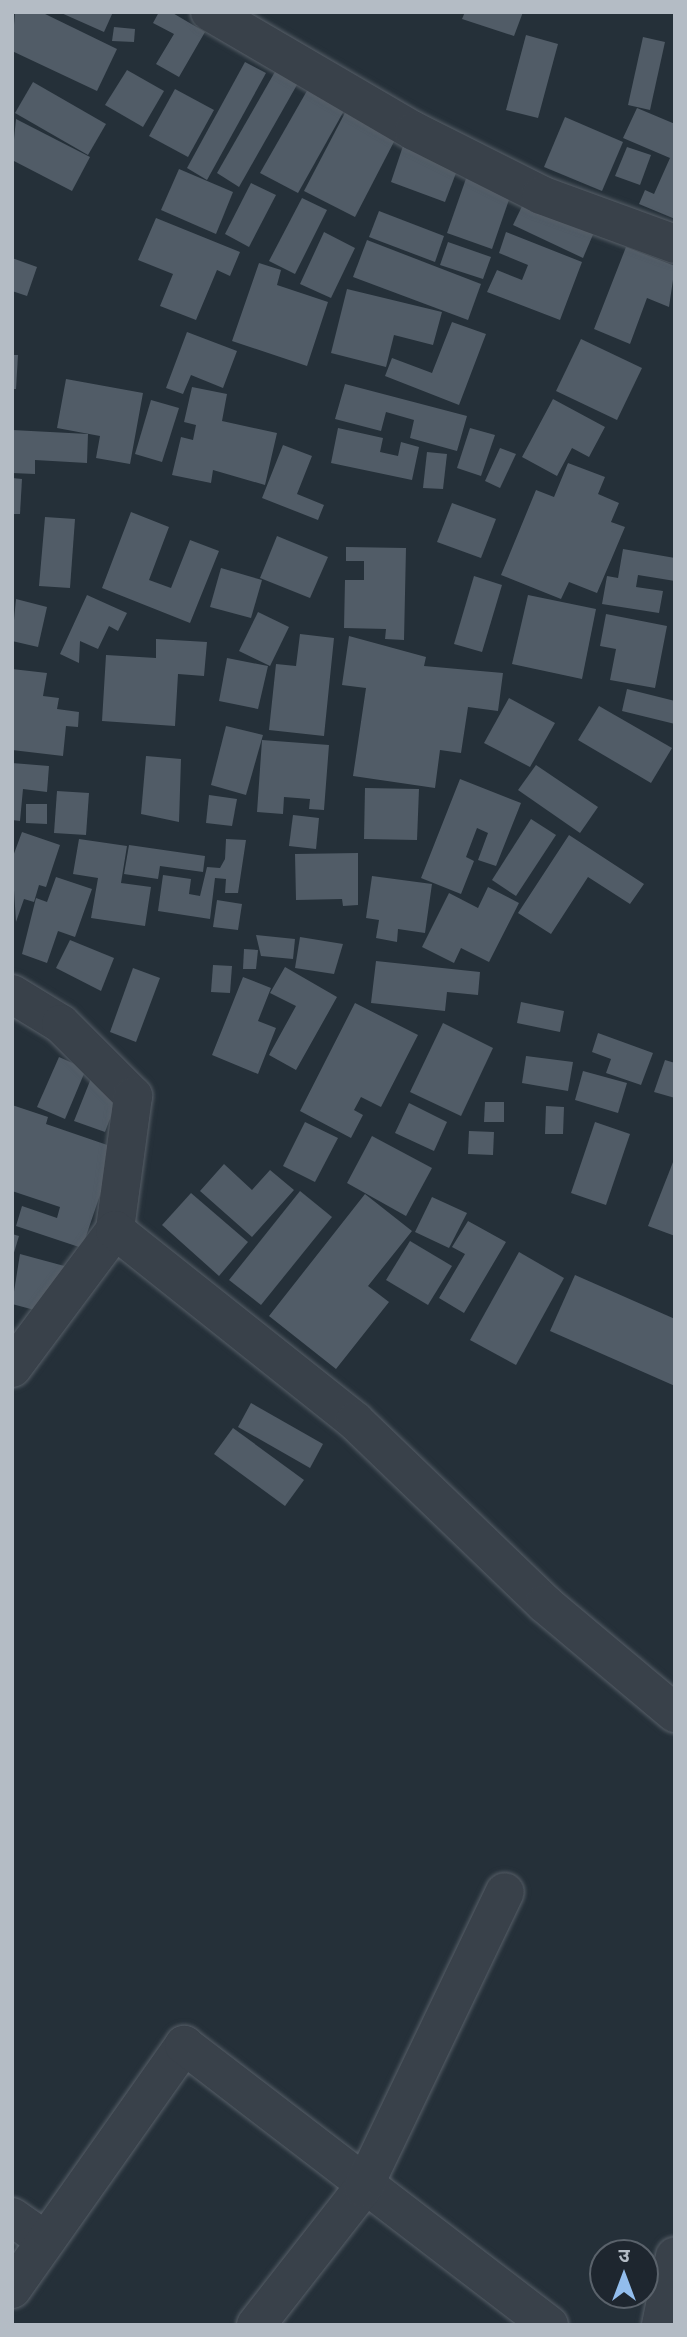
<!DOCTYPE html>
<html>
<head>
<meta charset="utf-8">
<style>
  body { margin:0 }
  #map { position:relative; width:687px; height:2337px; overflow:hidden; background:#253039; font-family:Raleway,"Noto Sans Devanagari",sans-serif }
  div>[style] { position:absolute }
  [style*='--x'] { left:calc(var(--x)*1px); top:calc(var(--y)*1px); width:calc(var(--w)*1px); rotate:calc(var(--a)*1deg) }
  .building>* { inset:0; background:#515c67 }
  .roads { filter:drop-shadow(0 0 2px #575f68) drop-shadow(0 0 2px #575f68) }
  .street>* { height:38px; margin:-19px; padding:0 19px; transform-origin:19px; border-radius:19px; background:#39414a }
  span { translate:-50% -50%; white-space:nowrap; text-align:center; line-height:1.15; -webkit-text-stroke:5px #1e262f; paint-order:stroke }
  .frame { position:absolute; inset:0; border:14px solid #b4bcc5; pointer-events:none }
  .north { position:absolute; left:589px; top:2239px; width:70px; height:70px; box-sizing:border-box; background:#1e262f; border:2px solid #5a626b; border-radius:50%; rotate:0deg; font-size:19px; font-weight:700; line-height:28px; text-align:center; color:#b4bcc5 }
  .north::after { content:''; display:block; margin:auto; width:24px; height:32px; background:#92bded; clip-path:polygon(50% 0,100% 100%,50% 72%,0 100%) }
</style>
</head>
<body>
<div id="map">
  <div class="building">
    <div style="clip-path:polygon(15px 12px,41px 12px,117px 49px,97px 91px,12px 51px)"></div>
    <div style="clip-path:polygon(59px 12px,113px 12px,104px 32px)"></div>
    <div style="clip-path:polygon(159px 12px,171px 12px,205px 32px,179px 77px,156px 64px,174px 34px,153px 23px)"></div>
    <div style="clip-path:polygon(465px 12px,523px 12px,514px 36px,462px 19px)"></div>
    <div style="clip-path:polygon(114px 27px,135px 29px,134px 42px,112px 41px)"></div>
    <div style="clip-path:polygon(526px 35px,558px 44px,538px 118px,506px 110px)"></div>
    <div style="clip-path:polygon(643px 37px,665px 42px,650px 110px,628px 105px)"></div>
    <div style="clip-path:polygon(245px 62px,266px 73px,207px 180px,187px 168px)"></div>
    <div style="clip-path:polygon(280px 63px,302px 76px,239px 187px,217px 173px)"></div>
    <div style="clip-path:polygon(127px 70px,164px 91px,143px 127px,105px 105px)"></div>
    <div style="clip-path:polygon(33px 82px,106px 124px,88px 155px,15px 113px)"></div>
    <div style="clip-path:polygon(175px 89px,214px 110px,188px 157px,149px 136px)"></div>
    <div style="clip-path:polygon(308px 89px,345px 109px,298px 193px,260px 173px)"></div>
    <div style="clip-path:polygon(637px 108px,675px 124px,675px 219px,639px 204px,645px 190px,654px 194px,670px 158px,623px 138px)"></div>
    <div style="clip-path:polygon(347px 109px,398px 134px,355px 217px,304px 191px)"></div>
    <div style="clip-path:polygon(565px 117px,623px 142px,602px 191px,544px 167px)"></div>
    <div style="clip-path:polygon(16px 119px,90px 157px,72px 191px,12px 160px)"></div>
    <div style="clip-path:polygon(405px 140px,461px 160px,445px 202px,391px 182px)"></div>
    <div style="clip-path:polygon(627px 147px,651px 155px,640px 185px,615px 176px)"></div>
    <div style="clip-path:polygon(179px 169px,233px 192px,216px 234px,161px 210px)"></div>
    <div style="clip-path:polygon(469px 170px,514px 185px,492px 249px,447px 233px)"></div>
    <div style="clip-path:polygon(251px 183px,276px 195px,249px 247px,225px 234px)"></div>
    <div style="clip-path:polygon(302px 198px,327px 210px,295px 274px,269px 261px)"></div>
    <div style="clip-path:polygon(526px 198px,595px 230px,583px 258px,513px 225px)"></div>
    <div style="clip-path:polygon(379px 211px,444px 236px,435px 262px,369px 237px)"></div>
    <div style="clip-path:polygon(156px 218px,240px 252px,230px 276px,217px 270px,196px 320px,160px 306px,173px 274px,138px 260px)"></div>
    <div style="clip-path:polygon(324px 232px,355px 248px,331px 298px,300px 284px)"></div>
    <div style="clip-path:polygon(506px 232px,582px 262px,560px 320px,487px 292px,497px 270px,522px 280px,528px 265px,499px 253px)"></div>
    <div style="clip-path:polygon(367px 240px,481px 284px,468px 320px,353px 277px)"></div>
    <div style="clip-path:polygon(448px 242px,491px 257px,483px 279px,440px 265px)"></div>
    <div style="clip-path:polygon(626px 247px,675px 266px,669px 307px,647px 298px,630px 344px,594px 329px)"></div>
    <div style="clip-path:polygon(12px 258px,37px 267px,27px 296px,12px 291px)"></div>
    <div style="clip-path:polygon(259px 263px,281px 270px,277px 285px,328px 302px,307px 366px,232px 341px)"></div>
    <div style="clip-path:polygon(347px 289px,442px 312px,433px 345px,394px 335px,386px 367px,331px 353px)"></div>
    <div style="clip-path:polygon(452px 322px,486px 334px,459px 405px,385px 376px,392px 358px,432px 373px)"></div>
    <div style="clip-path:polygon(187px 332px,237px 351px,223px 388px,191px 375px,183px 394px,166px 388px)"></div>
    <div style="clip-path:polygon(581px 339px,642px 368px,617px 420px,556px 391px)"></div>
    <div style="clip-path:polygon(12px 355px,18px 355px,16px 389px,12px 389px)"></div>
    <div style="clip-path:polygon(66px 379px,143px 393px,130px 464px,96px 458px,100px 436px,57px 428px)"></div>
    <div style="clip-path:polygon(345px 384px,467px 416px,457px 451px,410px 438px,414px 420px,386px 412px,381px 431px,335px 419px)"></div>
    <div style="clip-path:polygon(192px 387px,227px 394px,222px 421px,277px 433px,265px 485px,213px 470px,211px 483px,172px 475px,181px 437px,193px 440px,196px 425px,184px 422px)"></div>
    <div style="clip-path:polygon(553px 399px,605px 427px,589px 457px,572px 448px,557px 476px,522px 457px)"></div>
    <div style="clip-path:polygon(151px 400px,179px 408px,162px 462px,135px 454px)"></div>
    <div style="clip-path:polygon(338px 428px,383px 438px,380px 452px,398px 456px,401px 442px,419px 447px,412px 480px,331px 463px)"></div>
    <div style="clip-path:polygon(470px 428px,495px 435px,481px 476px,457px 468px)"></div>
    <div style="clip-path:polygon(12px 430px,88px 434px,87px 463px,35px 460px,35px 474px,12px 473px)"></div>
    <div style="clip-path:polygon(283px 445px,312px 456px,297px 494px,324px 505px,318px 520px,262px 498px)"></div>
    <div style="clip-path:polygon(500px 448px,516px 454px,500px 488px,485px 481px)"></div>
    <div style="clip-path:polygon(427px 452px,447px 454px,443px 489px,423px 488px)"></div>
    <div style="clip-path:polygon(568px 463px,605px 477px,598px 494px,619px 503px,611px 522px,625px 527px,597px 593px,569px 582px,561px 599px,501px 575px,536px 490px,554px 497px)"></div>
    <div style="clip-path:polygon(12px 478px,22px 479px,20px 514px,12px 514px)"></div>
    <div style="clip-path:polygon(452px 503px,496px 519px,481px 558px,437px 542px)"></div>
    <div style="clip-path:polygon(131px 512px,169px 527px,149px 580px,171px 588px,190px 540px,219px 551px,190px 623px,102px 588px)"></div>
    <div style="clip-path:polygon(45px 517px,75px 519px,70px 588px,39px 586px)"></div>
    <div style="clip-path:polygon(277px 536px,328px 557px,310px 598px,260px 578px)"></div>
    <div style="clip-path:polygon(346px 547px,406px 548px,404px 640px,385px 639px,386px 629px,344px 628px,345px 580px,364px 580px,364px 561px,346px 561px)"></div>
    <div style="clip-path:polygon(623px 549px,675px 558px,675px 581px,638px 575px,636px 587px,663px 591px,659px 613px,602px 604px,607px 576px,618px 578px)"></div>
    <div style="clip-path:polygon(221px 568px,262px 580px,251px 618px,210px 607px)"></div>
    <div style="clip-path:polygon(474px 576px,502px 585px,482px 652px,454px 644px)"></div>
    <div style="clip-path:polygon(87px 595px,127px 613px,118px 631px,109px 626px,98px 649px,80px 641px,79px 663px,60px 654px)"></div>
    <div style="clip-path:polygon(528px 595px,596px 609px,582px 679px,512px 664px)"></div>
    <div style="clip-path:polygon(16px 599px,47px 607px,38px 647px,12px 641px)"></div>
    <div style="clip-path:polygon(258px 612px,289px 627px,270px 666px,239px 651px)"></div>
    <div style="clip-path:polygon(606px 614px,667px 626px,655px 688px,610px 680px,616px 649px,600px 646px)"></div>
    <div style="clip-path:polygon(300px 634px,334px 638px,324px 736px,269px 730px,276px 664px,296px 666px)"></div>
    <div style="clip-path:polygon(349px 636px,426px 657px,424px 666px,503px 673px,498px 711px,468px 707px,461px 753px,440px 750px,435px 788px,353px 776px,366px 688px,342px 685px)"></div>
    <div style="clip-path:polygon(156px 639px,207px 642px,204px 676px,178px 674px,175px 726px,102px 721px,106px 655px,156px 658px)"></div>
    <div style="clip-path:polygon(227px 658px,268px 666px,258px 709px,219px 701px)"></div>
    <div style="clip-path:polygon(12px 669px,47px 673px,43px 696px,59px 698px,57px 709px,79px 712px,78px 727px,66px 726px,63px 756px,12px 750px)"></div>
    <div style="clip-path:polygon(627px 689px,675px 701px,675px 724px,622px 711px)"></div>
    <div style="clip-path:polygon(509px 698px,555px 723px,530px 767px,484px 743px)"></div>
    <div style="clip-path:polygon(599px 706px,672px 748px,651px 783px,578px 740px)"></div>
    <div style="clip-path:polygon(226px 726px,263px 735px,246px 795px,211px 785px)"></div>
    <div style="clip-path:polygon(262px 740px,329px 745px,324px 810px,309px 809px,310px 799px,284px 797px,283px 814px,257px 812px)"></div>
    <div style="clip-path:polygon(146px 756px,181px 759px,179px 822px,141px 814px)"></div>
    <div style="clip-path:polygon(12px 763px,49px 766px,47px 792px,23px 789px,20px 821px,12px 820px)"></div>
    <div style="clip-path:polygon(536px 765px,598px 807px,580px 833px,518px 790px)"></div>
    <div style="clip-path:polygon(460px 779px,521px 803px,496px 866px,478px 860px,488px 833px,477px 828px,466px 857px,474px 861px,461px 894px,421px 878px)"></div>
    <div style="clip-path:polygon(365px 788px,419px 789px,417px 840px,364px 839px)"></div>
    <div style="clip-path:polygon(57px 791px,89px 793px,86px 835px,54px 833px)"></div>
    <div style="clip-path:polygon(209px 795px,237px 799px,232px 826px,206px 823px)"></div>
    <div style="clip-path:polygon(26px 804px,47px 804px,47px 824px,26px 823px)"></div>
    <div style="clip-path:polygon(293px 815px,319px 818px,316px 849px,289px 846px)"></div>
    <div style="clip-path:polygon(531px 819px,556px 835px,516px 896px,492px 880px)"></div>
    <div style="clip-path:polygon(22px 832px,60px 845px,46px 887px,39px 885px,34px 902px,24px 899px,16px 922px,12px 859px)"></div>
    <div style="clip-path:polygon(569px 835px,644px 884px,630px 904px,588px 877px,551px 934px,518px 913px)"></div>
    <div style="clip-path:polygon(79px 839px,127px 846px,121px 883px,151px 887px,145px 926px,91px 918px,98px 878px,73px 874px)"></div>
    <div style="clip-path:polygon(226px 839px,246px 840px,238px 893px,225px 893px,226px 879px,215px 878px,210px 919px,158px 911px,163px 875px,191px 879px,189px 894px,200px 896px,207px 867px,220px 868px,225px 859px)"></div>
    <div style="clip-path:polygon(129px 845px,205px 856px,203px 872px,160px 866px,158px 879px,124px 874px)"></div>
    <div style="clip-path:polygon(358px 853px,358px 905px,343px 906px,342px 899px,296px 900px,295px 854px)"></div>
    <div style="clip-path:polygon(372px 876px,432px 884px,425px 933px,398px 929px,397px 942px,376px 938px,379px 920px,366px 918px)"></div>
    <div style="clip-path:polygon(56px 877px,92px 889px,75px 937px,58px 931px,47px 963px,22px 954px,36px 898px,47px 902px)"></div>
    <div style="clip-path:polygon(488px 887px,519px 903px,489px 962px,461px 948px,454px 963px,422px 947px,449px 893px,478px 908px)"></div>
    <div style="clip-path:polygon(217px 900px,242px 904px,238px 930px,213px 927px)"></div>
    <div style="clip-path:polygon(256px 935px,295px 939px,293px 959px,261px 956px)"></div>
    <div style="clip-path:polygon(300px 937px,343px 944px,334px 974px,295px 968px)"></div>
    <div style="clip-path:polygon(70px 940px,114px 958px,101px 991px,56px 968px)"></div>
    <div style="clip-path:polygon(244px 949px,258px 950px,256px 969px,243px 969px)"></div>
    <div style="clip-path:polygon(376px 961px,480px 972px,478px 995px,447px 992px,445px 1011px,371px 1003px)"></div>
    <div style="clip-path:polygon(213px 965px,232px 966px,230px 993px,211px 992px)"></div>
    <div style="clip-path:polygon(285px 967px,337px 997px,296px 1070px,269px 1055px,296px 1006px,270px 993px)"></div>
    <div style="clip-path:polygon(133px 968px,160px 978px,136px 1042px,110px 1032px)"></div>
    <div style="clip-path:polygon(243px 977px,271px 988px,258px 1021px,276px 1028px,258px 1074px,212px 1055px)"></div>
    <div style="clip-path:polygon(521px 1002px,564px 1011px,560px 1032px,517px 1023px)"></div>
    <div style="clip-path:polygon(355px 1003px,418px 1035px,381px 1107px,361px 1097px,354px 1110px,363px 1115px,351px 1138px,300px 1111px)"></div>
    <div style="clip-path:polygon(443px 1023px,493px 1048px,461px 1116px,410px 1092px)"></div>
    <div style="clip-path:polygon(598px 1033px,653px 1053px,641px 1085px,606px 1073px,611px 1059px,592px 1052px)"></div>
    <div style="clip-path:polygon(526px 1056px,573px 1062px,568px 1091px,522px 1083px)"></div>
    <div style="clip-path:polygon(59px 1057px,86px 1069px,65px 1119px,37px 1107px)"></div>
    <div style="clip-path:polygon(665px 1060px,675px 1063px,675px 1098px,654px 1092px)"></div>
    <div style="clip-path:polygon(583px 1071px,627px 1083px,618px 1113px,575px 1100px)"></div>
    <div style="clip-path:polygon(92px 1076px,122px 1087px,105px 1132px,74px 1121px)"></div>
    <div style="clip-path:polygon(485px 1102px,504px 1102px,504px 1122px,484px 1122px)"></div>
    <div style="clip-path:polygon(409px 1103px,447px 1122px,434px 1151px,395px 1133px)"></div>
    <div style="clip-path:polygon(12px 1105px,48px 1117px,46px 1124px,116px 1148px,82px 1248px,16px 1226px,22px 1206px,57px 1218px,60px 1207px,12px 1191px)"></div>
    <div style="clip-path:polygon(546px 1106px,564px 1107px,563px 1134px,545px 1134px)"></div>
    <div style="clip-path:polygon(305px 1122px,338px 1138px,315px 1182px,283px 1166px)"></div>
    <div style="clip-path:polygon(595px 1122px,630px 1134px,606px 1205px,571px 1193px)"></div>
    <div style="clip-path:polygon(469px 1131px,494px 1132px,493px 1155px,468px 1154px)"></div>
    <div style="clip-path:polygon(372px 1136px,432px 1168px,406px 1216px,347px 1183px)"></div>
    <div style="clip-path:polygon(675px 1157px,675px 1236px,648px 1226px)"></div>
    <div style="clip-path:polygon(224px 1164px,252px 1190px,270px 1170px,294px 1190px,252px 1237px,200px 1191px)"></div>
    <div style="clip-path:polygon(300px 1191px,332px 1217px,261px 1305px,229px 1280px)"></div>
    <div style="clip-path:polygon(191px 1193px,248px 1242px,219px 1276px,162px 1225px)"></div>
    <div style="clip-path:polygon(365px 1194px,412px 1231px,368px 1286px,389px 1302px,336px 1369px,269px 1316px)"></div>
    <div style="clip-path:polygon(432px 1197px,467px 1213px,449px 1248px,415px 1232px)"></div>
    <div style="clip-path:polygon(468px 1221px,506px 1242px,464px 1313px,439px 1298px,465px 1254px,452px 1247px)"></div>
    <div style="clip-path:polygon(12px 1234px,19px 1236px,13px 1256px,12px 1256px)"></div>
    <div style="clip-path:polygon(410px 1241px,452px 1266px,428px 1305px,386px 1280px)"></div>
    <div style="clip-path:polygon(519px 1252px,564px 1278px,516px 1365px,470px 1340px)"></div>
    <div style="clip-path:polygon(20px 1254px,68px 1267px,42px 1312px,12px 1304px)"></div>
    <div style="clip-path:polygon(575px 1275px,675px 1319px,675px 1386px,550px 1331px)"></div>
    <div style="clip-path:polygon(251px 1403px,323px 1444px,310px 1468px,238px 1427px)"></div>
    <div style="clip-path:polygon(233px 1428px,304px 1480px,285px 1506px,214px 1454px)"></div>
  </div>
  <div class="roads">
    <div class="street">
      <div style="--x:210;--y:12;--w:236;--a:30.3"></div>
      <div style="--x:414;--y:131;--w:142;--a:26.7"></div>
      <div style="--x:541;--y:195;--w:143;--a:20.1"></div>
      <div style="--x:12;--y:994;--w:57;--a:31.5"></div>
      <div style="--x:61;--y:1024;--w:102;--a:45"></div>
      <div style="--x:133;--y:1096;--w:135;--a:97.7"></div>
      <div style="--x:115;--y:1230;--w:172;--a:126.7"></div>
      <div style="--x:115;--y:1230;--w:307;--a:38.5"></div>
      <div style="--x:355;--y:1421;--w:264;--a:43.9"></div>
      <div style="--x:545;--y:1604;--w:170;--a:40"></div>
      <div style="--x:12;--y:2217;--w:37;--a:35"></div>
      <div style="--x:12;--y:2289;--w:299;--a:-54.8"></div>
      <div style="--x:184;--y:2045;--w:460;--a:37.5"></div>
      <div style="--x:256;--y:2325;--w:174;--a:-52"></div>
      <div style="--x:363;--y:2188;--w:328;--a:-64.4"></div>
      <div style="--x:661;--y:2325;--w:70;--a:-78.5"></div>
    </div>
  </div>
  <div class="frame"></div>
  <div class="north">उ</div>
</div>
</body>
</html>
